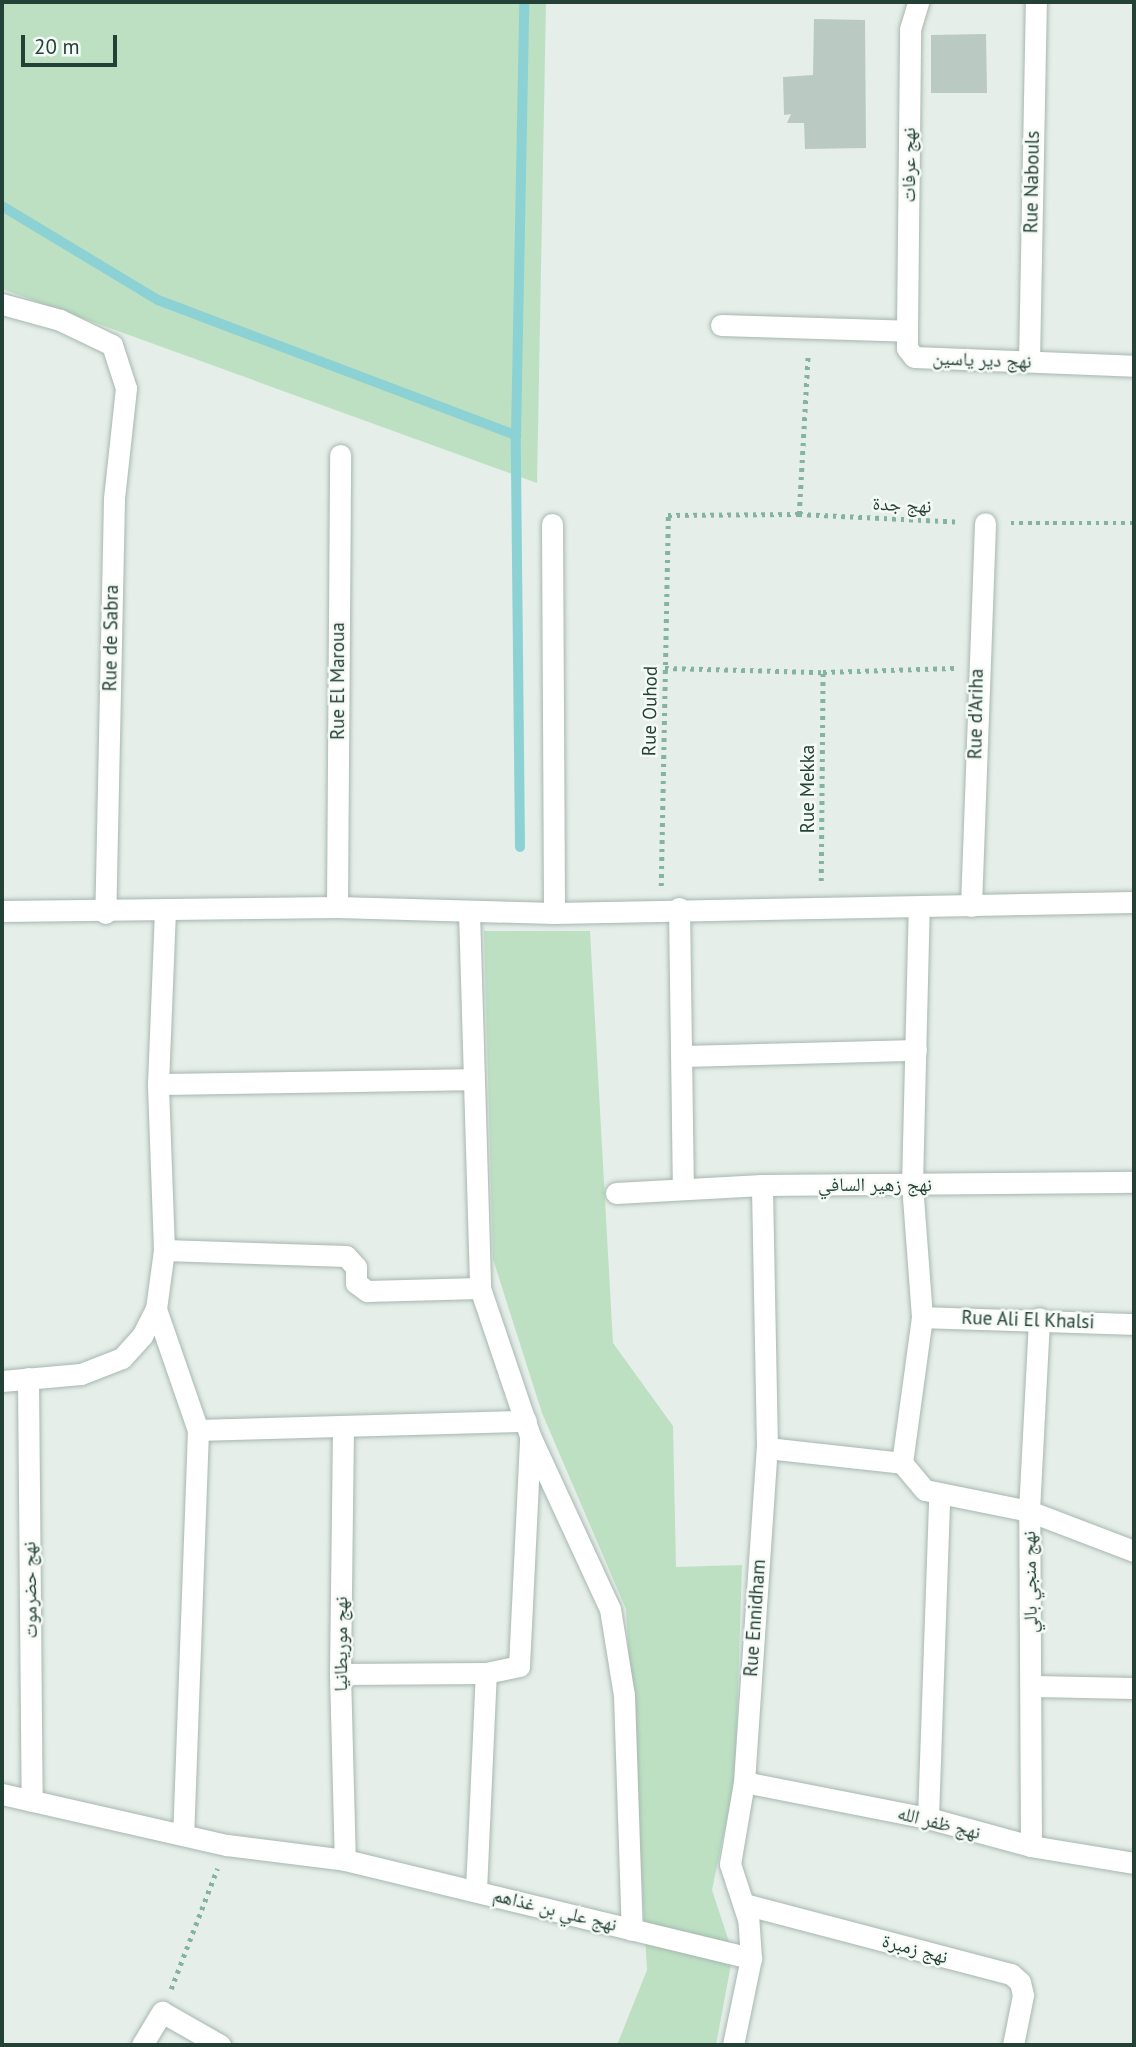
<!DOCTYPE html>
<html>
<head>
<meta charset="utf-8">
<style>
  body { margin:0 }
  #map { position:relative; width:1136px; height:2047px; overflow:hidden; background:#e5eee9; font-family:"PT Sans","Noto Naskh Arabic",sans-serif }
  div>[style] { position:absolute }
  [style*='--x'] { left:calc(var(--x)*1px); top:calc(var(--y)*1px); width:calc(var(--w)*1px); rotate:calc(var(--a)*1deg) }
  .green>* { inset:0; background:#bde0c3 }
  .stream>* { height:10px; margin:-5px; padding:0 5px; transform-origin:5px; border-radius:5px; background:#8cd1d4 }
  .building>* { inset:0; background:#bac9c2 }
  .path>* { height:4.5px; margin-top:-2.25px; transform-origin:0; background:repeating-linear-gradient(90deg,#84b39f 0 3.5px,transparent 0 8.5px) }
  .roads { filter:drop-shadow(0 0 2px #a7b7b0) drop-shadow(0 0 2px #a7b7b0) }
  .street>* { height:21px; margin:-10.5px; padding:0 10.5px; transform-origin:10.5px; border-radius:10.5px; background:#fff }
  span { translate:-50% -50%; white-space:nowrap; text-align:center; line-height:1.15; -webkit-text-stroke:5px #f6faf7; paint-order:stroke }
  .street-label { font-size:19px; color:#234136 }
  .frame { position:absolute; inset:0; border:4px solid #234136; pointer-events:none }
  .scale { position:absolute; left:21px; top:35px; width:96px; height:32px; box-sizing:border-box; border:4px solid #234136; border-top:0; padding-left:9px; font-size:21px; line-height:24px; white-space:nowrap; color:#234136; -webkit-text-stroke:5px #f6faf7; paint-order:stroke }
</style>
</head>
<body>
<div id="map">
  <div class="green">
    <div style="clip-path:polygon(2px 2px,546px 2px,537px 483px,2px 289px)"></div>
    <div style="clip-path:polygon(484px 931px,590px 931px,613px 1343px,673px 1426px,676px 1567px,742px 1565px,735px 1780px,712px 1890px,733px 1954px,716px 2045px,617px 2045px,647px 1970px,626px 1609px,542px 1413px,493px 1259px)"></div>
  </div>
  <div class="stream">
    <div style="--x:2;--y:206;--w:182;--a:31.1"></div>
    <div style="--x:158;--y:300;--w:383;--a:20.7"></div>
    <div style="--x:520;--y:847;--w:412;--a:-90.6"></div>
    <div style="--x:516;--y:435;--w:433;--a:-88.9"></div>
  </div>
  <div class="building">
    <div style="clip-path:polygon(814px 19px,865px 20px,866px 148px,805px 149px,804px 123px,787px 123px,791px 114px,784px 115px,783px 77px,813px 75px)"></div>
    <div style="clip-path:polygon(986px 34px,987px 93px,931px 93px,931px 35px)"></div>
  </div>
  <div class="path">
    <div style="--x:799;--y:514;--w:160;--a:-86.8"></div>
    <div style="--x:1011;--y:523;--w:123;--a:0"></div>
    <div style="--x:665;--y:668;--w:158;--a:1.5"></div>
    <div style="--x:823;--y:672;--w:131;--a:-1.7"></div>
    <div style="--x:821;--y:881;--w:209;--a:-89.5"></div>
    <div style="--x:661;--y:886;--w:371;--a:-88.9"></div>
    <div style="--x:668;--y:515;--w:131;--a:-0.4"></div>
    <div style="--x:799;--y:514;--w:161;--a:2.8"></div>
    <div style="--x:171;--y:1989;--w:129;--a:-69"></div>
  </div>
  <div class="roads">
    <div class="street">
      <div style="--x:2;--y:304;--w:60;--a:15.4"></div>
      <div style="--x:60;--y:320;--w:58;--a:25.7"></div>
      <div style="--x:112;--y:345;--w:45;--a:72"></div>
      <div style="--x:126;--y:388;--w:112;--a:96.2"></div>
      <div style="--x:114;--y:499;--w:414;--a:91.2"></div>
      <div style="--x:721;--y:325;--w:186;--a:1.8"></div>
      <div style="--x:907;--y:331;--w:17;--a:90"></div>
      <div style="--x:907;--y:348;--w:11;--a:52"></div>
      <div style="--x:914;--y:357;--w:220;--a:2.3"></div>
      <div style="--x:907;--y:331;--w:302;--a:-89.4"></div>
      <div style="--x:910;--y:29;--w:28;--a:-73"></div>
      <div style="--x:1029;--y:361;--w:359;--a:-88.9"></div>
      <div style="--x:552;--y:524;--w:389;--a:89.7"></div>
      <div style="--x:971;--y:906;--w:383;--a:-87.9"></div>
      <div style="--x:337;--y:907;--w:452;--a:-89.6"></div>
      <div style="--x:679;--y:908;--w:281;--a:89.2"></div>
      <div style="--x:2;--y:911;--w:335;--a:-0.7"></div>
      <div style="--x:337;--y:907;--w:217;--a:1.6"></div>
      <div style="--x:554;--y:913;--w:580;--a:-1.09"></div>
      <div style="--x:469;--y:912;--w:376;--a:88.3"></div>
      <div style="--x:480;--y:1288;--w:156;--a:71.3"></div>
      <div style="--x:530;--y:1436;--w:191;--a:65.2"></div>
      <div style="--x:610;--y:1609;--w:87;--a:80.8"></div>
      <div style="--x:624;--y:1695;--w:235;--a:88.1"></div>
      <div style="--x:683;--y:1056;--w:233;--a:-1.5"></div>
      <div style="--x:158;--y:1084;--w:314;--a:-0.9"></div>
      <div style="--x:616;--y:1193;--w:146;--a:-3.1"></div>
      <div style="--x:762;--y:1185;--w:372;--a:-0.5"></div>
      <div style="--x:164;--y:1250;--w:182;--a:1.9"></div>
      <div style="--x:346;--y:1256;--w:15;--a:48"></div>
      <div style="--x:356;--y:1267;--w:16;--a:90"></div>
      <div style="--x:356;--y:1283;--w:14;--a:36"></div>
      <div style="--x:367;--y:1291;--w:113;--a:-1.5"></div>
      <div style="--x:156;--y:1309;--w:128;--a:70.9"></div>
      <div style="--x:198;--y:1430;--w:405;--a:92.1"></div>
      <div style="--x:922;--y:1317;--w:212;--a:1.9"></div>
      <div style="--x:28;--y:1378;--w:423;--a:89.5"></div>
      <div style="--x:2;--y:1381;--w:79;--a:-5.1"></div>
      <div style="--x:81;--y:1374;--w:44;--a:-21.3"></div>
      <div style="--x:122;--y:1358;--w:30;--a:-48"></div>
      <div style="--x:142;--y:1336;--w:30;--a:-63"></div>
      <div style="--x:156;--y:1309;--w:60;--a:-82.3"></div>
      <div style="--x:164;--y:1250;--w:166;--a:-92.1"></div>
      <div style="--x:158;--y:1084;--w:174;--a:-87.7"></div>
      <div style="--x:343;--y:1428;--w:246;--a:90.7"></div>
      <div style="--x:340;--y:1674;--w:186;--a:88.5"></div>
      <div style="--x:198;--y:1430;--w:328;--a:-1.6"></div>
      <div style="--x:767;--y:1448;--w:136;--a:6.3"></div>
      <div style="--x:902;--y:1463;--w:35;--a:50"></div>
      <div style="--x:925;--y:1490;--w:106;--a:11.4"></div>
      <div style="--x:1029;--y:1511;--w:112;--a:20.9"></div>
      <div style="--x:902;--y:1463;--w:147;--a:-82.2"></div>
      <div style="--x:922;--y:1317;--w:132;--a:-94.3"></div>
      <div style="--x:912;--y:1185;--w:278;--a:-88.6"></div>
      <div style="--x:340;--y:1674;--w:146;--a:-0.4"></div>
      <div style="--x:486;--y:1673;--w:34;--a:-12"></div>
      <div style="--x:519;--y:1666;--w:227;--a:-87.2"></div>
      <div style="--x:1032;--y:1686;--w:102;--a:1.1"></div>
      <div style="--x:744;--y:1782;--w:187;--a:11.1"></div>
      <div style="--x:928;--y:1818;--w:107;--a:15.2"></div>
      <div style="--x:1031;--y:1846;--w:104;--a:9.4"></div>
      <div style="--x:2;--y:1794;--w:231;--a:12.8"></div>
      <div style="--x:227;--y:1845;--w:119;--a:7.2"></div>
      <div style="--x:345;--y:1860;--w:418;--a:13.6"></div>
      <div style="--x:928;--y:1818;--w:323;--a:-88"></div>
      <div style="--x:1031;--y:1846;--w:335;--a:-90.3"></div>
      <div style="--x:1029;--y:1511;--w:193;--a:-87"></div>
      <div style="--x:476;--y:1890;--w:217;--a:-87.4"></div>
      <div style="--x:744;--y:1904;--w:276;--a:14.7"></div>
      <div style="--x:1011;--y:1974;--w:12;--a:42"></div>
      <div style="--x:1020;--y:1982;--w:13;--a:77"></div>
      <div style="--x:1023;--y:1995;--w:51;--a:101.3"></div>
      <div style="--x:142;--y:2045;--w:39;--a:-59"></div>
      <div style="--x:162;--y:2012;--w:67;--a:29.6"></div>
      <div style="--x:733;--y:2045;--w:89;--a:-78.3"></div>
      <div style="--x:751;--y:1958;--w:39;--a:-94"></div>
      <div style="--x:748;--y:1919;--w:58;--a:-108.1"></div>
      <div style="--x:730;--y:1864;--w:83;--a:-80.3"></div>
      <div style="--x:744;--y:1782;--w:335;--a:-86.1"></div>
      <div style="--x:767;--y:1448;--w:263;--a:-91.1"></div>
    </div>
  </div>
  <div class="street-label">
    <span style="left:909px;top:165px;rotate:-90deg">نهج عرفات</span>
    <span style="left:1032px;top:182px;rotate:-89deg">Rue Nabouls</span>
    <span style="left:982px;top:360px;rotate:2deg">نهج دير ياسين</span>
    <span style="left:902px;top:505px;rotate:3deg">نهج جدة</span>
    <span style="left:111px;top:638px;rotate:-89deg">Rue de Sabra</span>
    <span style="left:338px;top:681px;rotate:-90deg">Rue El Maroua</span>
    <span style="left:650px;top:711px;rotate:-89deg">Rue Ouhod</span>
    <span style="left:976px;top:714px;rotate:-89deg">Rue d'Ariha</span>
    <span style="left:808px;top:789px;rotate:-90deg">Rue Mekka</span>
    <span style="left:875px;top:1185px">نهج زهير السافي</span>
    <span style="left:1028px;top:1320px;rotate:2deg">Rue Ali El Khalsi</span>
    <span style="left:1030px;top:1582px;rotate:-91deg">نهج منجي بالي</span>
    <span style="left:30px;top:1590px;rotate:-91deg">نهج حضرموت</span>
    <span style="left:755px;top:1618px;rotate:-86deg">Rue Ennidham</span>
    <span style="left:341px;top:1644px;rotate:-90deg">نهج موريطانيا</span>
    <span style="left:939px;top:1823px;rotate:14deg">نهج ظفر الله</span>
    <span style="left:555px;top:1910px;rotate:14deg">نهج علي بن غذاهم</span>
    <span style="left:915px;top:1949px;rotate:15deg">نهج زمبرة</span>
  </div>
  <div class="frame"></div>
  <div class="scale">20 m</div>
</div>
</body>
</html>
